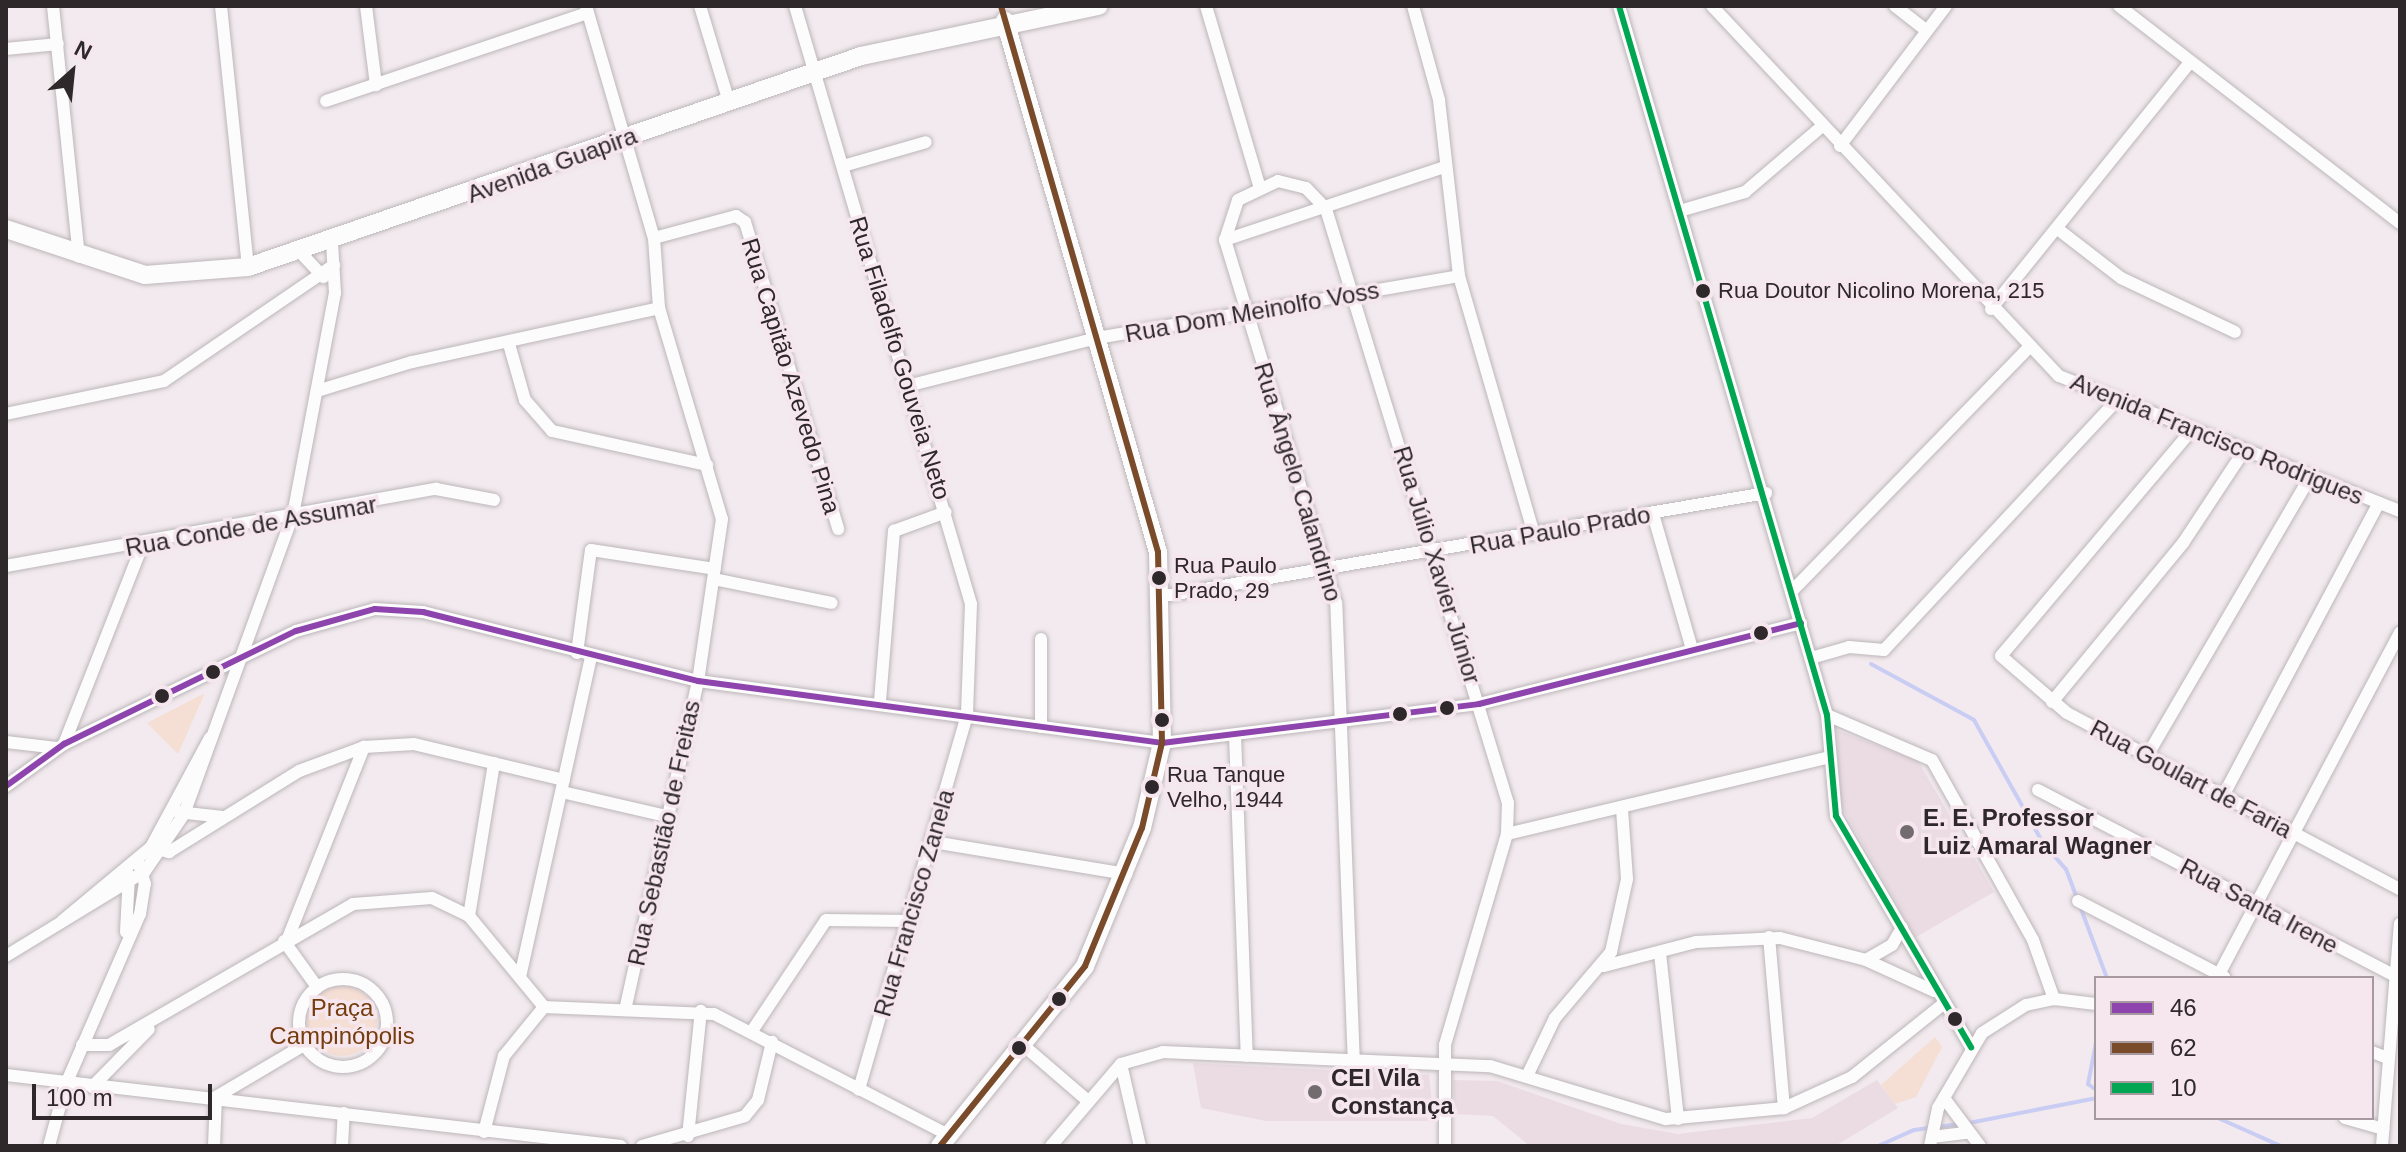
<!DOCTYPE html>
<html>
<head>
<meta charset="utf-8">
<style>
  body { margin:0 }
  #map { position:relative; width:2406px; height:1152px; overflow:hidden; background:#f2eaee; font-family:Arial,sans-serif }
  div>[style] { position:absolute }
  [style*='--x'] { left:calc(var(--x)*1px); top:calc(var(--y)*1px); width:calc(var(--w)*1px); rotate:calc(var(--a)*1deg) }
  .built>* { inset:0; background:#ebdce3 }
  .green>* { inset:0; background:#f5ded4 }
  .round { border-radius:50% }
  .stream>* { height:4px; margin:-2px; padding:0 2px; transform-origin:2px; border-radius:2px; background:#cacdf3 }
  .roads { filter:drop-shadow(0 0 2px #bcb6b9) drop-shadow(0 0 2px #bcb6b9) }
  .street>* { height:12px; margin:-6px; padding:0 6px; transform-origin:6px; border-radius:6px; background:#fdfcfc }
  .street>.ring { margin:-6px; padding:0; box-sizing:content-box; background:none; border:12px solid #fdfcfc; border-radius:50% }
  .secondary>* { height:18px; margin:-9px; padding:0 9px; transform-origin:9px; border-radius:9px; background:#fdfcfc }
  .bus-1>* { height:6px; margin:-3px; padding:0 3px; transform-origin:3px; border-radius:3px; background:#8e44ad }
  .bus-2>* { height:6px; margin:-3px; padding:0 3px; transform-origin:3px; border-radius:3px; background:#7a4b2a }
  .bus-3>* { height:6px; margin:-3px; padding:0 3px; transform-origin:3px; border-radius:3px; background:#00a651 }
  .dots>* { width:22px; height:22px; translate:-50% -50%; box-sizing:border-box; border:4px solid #f6e6ee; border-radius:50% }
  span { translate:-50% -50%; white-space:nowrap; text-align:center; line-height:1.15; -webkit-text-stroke:7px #f6e6ee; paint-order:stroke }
  .bus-label { font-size:22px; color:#2e282b }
  .left { translate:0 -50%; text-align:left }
  .street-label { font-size:24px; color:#2e282b }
  .poi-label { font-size:24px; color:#2e282b; font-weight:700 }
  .park-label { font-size:24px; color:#753c0e }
  .frame { position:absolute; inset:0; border:8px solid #2e282b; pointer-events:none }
  .legend { position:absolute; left:2094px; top:976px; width:280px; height:144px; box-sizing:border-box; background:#f6e6ee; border:2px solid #a69aa0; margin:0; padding:10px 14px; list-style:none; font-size:24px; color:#2e282b }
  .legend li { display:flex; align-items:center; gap:16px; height:40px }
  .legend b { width:40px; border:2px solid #a69aa0 }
  .north { position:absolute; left:32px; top:32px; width:80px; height:80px; -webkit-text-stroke:6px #f6e6ee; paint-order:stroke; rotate:27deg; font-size:22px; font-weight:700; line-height:32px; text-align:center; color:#2e282b }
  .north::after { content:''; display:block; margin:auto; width:28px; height:36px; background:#2e282b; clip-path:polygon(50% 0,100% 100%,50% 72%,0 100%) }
  .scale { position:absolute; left:32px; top:1084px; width:180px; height:36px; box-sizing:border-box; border:4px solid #2e282b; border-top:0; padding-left:10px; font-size:24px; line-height:28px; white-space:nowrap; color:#2e282b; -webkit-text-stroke:6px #f6e6ee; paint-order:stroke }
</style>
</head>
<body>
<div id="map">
  <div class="built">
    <div style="clip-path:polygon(1837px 730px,1918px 761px,1994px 892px,1916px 937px,1841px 806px)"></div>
    <div style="clip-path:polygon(1193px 1063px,1429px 1075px,1434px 1121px,1266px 1121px,1201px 1108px)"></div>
    <div style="clip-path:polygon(1453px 1080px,1497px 1081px,1621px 1124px,1678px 1134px,1812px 1118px,1877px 1080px,1898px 1108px,1835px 1146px,1530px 1146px,1493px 1116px,1455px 1114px)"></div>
  </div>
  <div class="green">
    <div style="clip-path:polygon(203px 694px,204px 695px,178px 754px,147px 723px)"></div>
    <div class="round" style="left:307px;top:986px;width:70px;height:70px"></div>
    <div style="clip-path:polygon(1935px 1037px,1942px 1047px,1916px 1097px,1895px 1104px,1881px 1085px)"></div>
  </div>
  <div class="stream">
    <div style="--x:1871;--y:664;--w:117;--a:28.5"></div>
    <div style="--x:1974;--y:720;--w:141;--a:60.7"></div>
    <div style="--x:2043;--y:843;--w:35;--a:49"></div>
    <div style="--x:2066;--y:869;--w:116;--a:69.4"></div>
    <div style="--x:2096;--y:1043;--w:42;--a:101"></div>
    <div style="--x:2088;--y:1084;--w:10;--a:37"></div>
    <div style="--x:2218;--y:1118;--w:69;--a:24"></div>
    <div style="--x:1969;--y:1123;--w:129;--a:-11.1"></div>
    <div style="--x:1878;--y:1146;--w:39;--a:-24"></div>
    <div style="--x:1914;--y:1130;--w:46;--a:-7.4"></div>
  </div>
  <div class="roads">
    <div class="street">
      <div style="--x:53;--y:6;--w:252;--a:84.1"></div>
      <div style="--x:221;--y:6;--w:262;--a:84.1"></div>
      <div style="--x:366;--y:6;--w:80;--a:82.8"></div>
      <div style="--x:586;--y:6;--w:242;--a:73.7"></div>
      <div style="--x:654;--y:238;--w:70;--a:85.9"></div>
      <div style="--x:659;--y:308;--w:220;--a:73.4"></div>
      <div style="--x:722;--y:519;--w:164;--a:98.4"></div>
      <div style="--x:698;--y:681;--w:337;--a:102.5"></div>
      <div style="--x:700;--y:6;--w:100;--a:73.2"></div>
      <div style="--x:795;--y:6;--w:623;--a:73.6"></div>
      <div style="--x:971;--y:604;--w:111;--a:92.1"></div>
      <div style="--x:967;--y:715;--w:390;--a:106.1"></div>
      <div style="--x:1206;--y:6;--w:187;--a:73.5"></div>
      <div style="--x:1413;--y:6;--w:98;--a:74.5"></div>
      <div style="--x:1439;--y:100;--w:177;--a:83.5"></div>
      <div style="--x:1459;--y:276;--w:269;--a:73.8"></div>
      <div style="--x:1619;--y:6;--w:739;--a:73.65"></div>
      <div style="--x:1827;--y:715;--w:101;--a:84.9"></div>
      <div style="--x:1836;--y:816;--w:268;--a:59.7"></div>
      <div style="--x:1712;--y:6;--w:507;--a:46.84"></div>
      <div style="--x:2059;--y:376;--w:367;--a:21.6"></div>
      <div style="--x:1895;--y:6;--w:39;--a:38"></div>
      <div style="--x:2119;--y:6;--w:355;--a:37.7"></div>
      <div style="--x:6;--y:49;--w:52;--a:-5.5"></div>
      <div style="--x:326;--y:101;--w:276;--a:-18.6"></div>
      <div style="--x:1840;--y:146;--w:176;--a:-52.9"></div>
      <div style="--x:843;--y:166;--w:86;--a:-16.1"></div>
      <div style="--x:1683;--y:210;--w:65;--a:-16.2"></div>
      <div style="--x:1745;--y:192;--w:100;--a:-40.5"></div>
      <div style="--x:2059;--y:230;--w:78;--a:37.7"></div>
      <div style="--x:2121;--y:278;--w:126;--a:25.3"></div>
      <div style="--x:654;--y:238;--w:85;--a:-15"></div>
      <div style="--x:736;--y:216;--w:11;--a:34"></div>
      <div style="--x:745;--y:222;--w:321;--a:73.1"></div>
      <div style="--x:1225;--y:240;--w:232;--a:-18.4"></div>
      <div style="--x:301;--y:253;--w:33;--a:47"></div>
      <div style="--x:1991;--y:309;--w:315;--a:-51.1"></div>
      <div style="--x:509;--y:344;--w:58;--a:74.1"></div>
      <div style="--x:525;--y:400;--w:41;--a:48.9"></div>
      <div style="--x:552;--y:431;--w:159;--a:12.4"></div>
      <div style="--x:907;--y:386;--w:196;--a:-14.2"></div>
      <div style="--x:1097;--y:338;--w:367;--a:-9.7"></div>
      <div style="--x:317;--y:391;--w:99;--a:-17"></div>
      <div style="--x:412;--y:362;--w:253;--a:-12.3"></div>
      <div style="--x:6;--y:414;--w:161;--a:-11.8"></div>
      <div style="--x:164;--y:381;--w:206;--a:-34.3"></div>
      <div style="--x:2191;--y:431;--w:294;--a:130.2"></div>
      <div style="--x:2001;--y:656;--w:87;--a:40.8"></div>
      <div style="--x:2067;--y:713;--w:377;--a:27.9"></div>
      <div style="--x:1653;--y:514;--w:141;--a:73.9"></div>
      <div style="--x:6;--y:566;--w:437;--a:-10.2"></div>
      <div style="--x:436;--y:489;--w:59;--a:10.7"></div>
      <div style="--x:714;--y:579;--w:120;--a:11.5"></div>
      <div style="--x:1792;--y:591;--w:339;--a:-45.8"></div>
      <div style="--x:1164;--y:596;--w:611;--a:-9.71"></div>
      <div style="--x:577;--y:653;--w:104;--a:-82.3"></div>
      <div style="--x:591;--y:550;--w:125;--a:8.7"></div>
      <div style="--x:1811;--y:658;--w:40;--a:-16"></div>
      <div style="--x:1849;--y:647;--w:35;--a:5"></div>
      <div style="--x:1884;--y:650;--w:342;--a:-47"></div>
      <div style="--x:880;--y:701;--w:171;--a:-85.3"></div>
      <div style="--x:894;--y:531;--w:55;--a:-20.1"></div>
      <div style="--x:2052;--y:702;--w:206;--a:-50.5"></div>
      <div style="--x:2183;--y:543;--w:110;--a:-56.5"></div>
      <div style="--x:1827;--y:715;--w:114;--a:23.2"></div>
      <div style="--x:1932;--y:760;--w:206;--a:60.7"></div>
      <div style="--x:2033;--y:940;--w:63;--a:70.4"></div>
      <div style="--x:1041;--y:727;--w:88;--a:-90"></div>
      <div style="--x:1235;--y:735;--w:321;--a:87.9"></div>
      <div style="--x:6;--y:742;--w:51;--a:6.7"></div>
      <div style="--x:64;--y:744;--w:213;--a:-68.5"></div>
      <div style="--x:2147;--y:756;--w:323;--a:-59.7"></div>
      <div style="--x:6;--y:786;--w:72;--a:-35.9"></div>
      <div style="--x:64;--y:744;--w:258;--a:-26"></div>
      <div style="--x:296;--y:631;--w:82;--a:-15.6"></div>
      <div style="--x:375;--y:609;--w:48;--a:3.6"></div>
      <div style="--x:423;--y:612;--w:284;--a:14.1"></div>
      <div style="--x:698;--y:681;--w:468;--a:7.6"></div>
      <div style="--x:1162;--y:743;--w:319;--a:-7"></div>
      <div style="--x:1479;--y:704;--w:332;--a:-14.1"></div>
      <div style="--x:2038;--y:790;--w:403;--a:27.5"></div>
      <div style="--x:562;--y:792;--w:107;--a:13"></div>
      <div style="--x:2223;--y:796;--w:332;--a:-62"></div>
      <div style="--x:178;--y:812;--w:45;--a:6.3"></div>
      <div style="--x:1507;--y:834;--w:331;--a:-13.4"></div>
      <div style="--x:933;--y:842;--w:196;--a:9.4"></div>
      <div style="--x:151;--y:847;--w:19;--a:16"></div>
      <div style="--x:169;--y:852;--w:153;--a:-31.9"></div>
      <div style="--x:299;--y:771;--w:69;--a:-20.3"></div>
      <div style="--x:364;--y:747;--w:50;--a:-3.4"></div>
      <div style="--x:414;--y:744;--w:154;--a:13.5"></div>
      <div style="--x:2078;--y:901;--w:165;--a:27.5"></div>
      <div style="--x:469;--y:916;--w:155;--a:-80.7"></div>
      <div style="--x:62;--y:921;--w:116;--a:-39.7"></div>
      <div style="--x:151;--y:847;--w:124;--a:-61.6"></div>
      <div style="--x:126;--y:932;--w:57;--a:-87"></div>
      <div style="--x:1769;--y:937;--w:172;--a:85"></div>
      <div style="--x:288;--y:938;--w:206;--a:-68.3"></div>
      <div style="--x:284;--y:941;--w:57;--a:54.3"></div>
      <div style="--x:1660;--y:953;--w:167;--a:83.8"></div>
      <div style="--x:6;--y:956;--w:163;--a:-31.4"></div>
      <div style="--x:145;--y:871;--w:69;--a:-55.6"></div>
      <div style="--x:184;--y:814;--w:318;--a:-70"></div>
      <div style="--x:293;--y:515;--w:226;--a:-79.3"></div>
      <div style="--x:335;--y:293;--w:50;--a:-93.4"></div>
      <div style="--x:1866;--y:960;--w:30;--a:-30"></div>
      <div style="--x:1892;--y:945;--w:20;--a:-60"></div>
      <div style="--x:1604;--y:966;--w:95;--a:-14.6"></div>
      <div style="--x:1696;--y:942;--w:84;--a:-2.7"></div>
      <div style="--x:1780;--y:938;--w:89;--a:14.3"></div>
      <div style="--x:1866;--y:960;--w:75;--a:24.5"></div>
      <div style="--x:520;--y:977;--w:329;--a:-77.5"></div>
      <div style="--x:2217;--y:978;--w:391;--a:-62.1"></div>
      <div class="ring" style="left:299px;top:979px;width:76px;height:76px"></div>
      <div style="--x:752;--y:1031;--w:133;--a:-56.3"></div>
      <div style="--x:826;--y:920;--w:85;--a:0.7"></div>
      <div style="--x:82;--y:1045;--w:27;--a:0"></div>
      <div style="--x:109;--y:1045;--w:282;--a:-30"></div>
      <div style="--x:353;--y:904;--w:79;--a:-4.3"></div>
      <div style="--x:432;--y:898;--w:41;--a:25.9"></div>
      <div style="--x:469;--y:916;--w:118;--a:50.5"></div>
      <div style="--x:544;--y:1007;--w:170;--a:2.4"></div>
      <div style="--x:714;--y:1014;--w:266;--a:27.3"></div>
      <div style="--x:1023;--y:1045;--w:86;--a:40.7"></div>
      <div style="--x:2372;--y:1052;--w:17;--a:21"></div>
      <div style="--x:1121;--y:1064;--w:84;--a:77"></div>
      <div style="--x:1354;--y:1065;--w:462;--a:-92.2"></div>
      <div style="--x:1336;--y:603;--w:380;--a:-107"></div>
      <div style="--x:1225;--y:240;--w:42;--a:-72"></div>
      <div style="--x:1238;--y:200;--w:44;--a:-25.4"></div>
      <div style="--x:1278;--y:181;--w:29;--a:14"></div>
      <div style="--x:1306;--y:188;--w:29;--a:46"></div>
      <div style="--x:1326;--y:209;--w:621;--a:72.97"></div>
      <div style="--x:1508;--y:803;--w:31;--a:92"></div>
      <div style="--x:1507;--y:834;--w:220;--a:106.4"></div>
      <div style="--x:1445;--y:1045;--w:101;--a:90"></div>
      <div style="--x:1528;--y:1074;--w:62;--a:-64.3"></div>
      <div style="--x:1555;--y:1018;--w:87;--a:-49.7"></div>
      <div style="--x:1611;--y:952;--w:75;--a:-77.6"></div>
      <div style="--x:1627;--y:879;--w:70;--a:-94.1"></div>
      <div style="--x:6;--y:1075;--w:619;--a:6.59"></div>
      <div style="--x:92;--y:1087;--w:81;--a:-45.5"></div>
      <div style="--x:1944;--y:1098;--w:60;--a:53.1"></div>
      <div style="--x:2345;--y:1118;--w:40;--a:16"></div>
      <div style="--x:484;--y:1132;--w:79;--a:-75.3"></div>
      <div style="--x:504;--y:1056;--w:63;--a:-50.8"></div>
      <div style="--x:688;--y:1136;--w:126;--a:-84.1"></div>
      <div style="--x:1932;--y:1137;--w:35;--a:-7"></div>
      <div style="--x:49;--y:1146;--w:64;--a:-74.7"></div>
      <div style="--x:66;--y:1084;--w:185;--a:-66.5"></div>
      <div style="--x:140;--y:914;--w:30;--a:-81"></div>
      <div style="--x:145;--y:884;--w:24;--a:-107"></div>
      <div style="--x:214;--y:1146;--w:49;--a:-87.7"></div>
      <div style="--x:216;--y:1097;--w:102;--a:-30.6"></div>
      <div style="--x:342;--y:1146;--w:33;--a:-87"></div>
      <div style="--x:642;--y:1146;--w:107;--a:-16.2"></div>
      <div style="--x:745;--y:1116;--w:21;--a:-51"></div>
      <div style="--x:758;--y:1100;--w:60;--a:-76.4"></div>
      <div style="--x:1051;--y:1146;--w:108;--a:-49.5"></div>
      <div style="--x:1121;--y:1064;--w:44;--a:-15.9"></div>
      <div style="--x:1163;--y:1052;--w:327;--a:2.5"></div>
      <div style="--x:1490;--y:1066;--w:184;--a:16.8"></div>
      <div style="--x:1666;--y:1119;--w:119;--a:-5.3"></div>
      <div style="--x:1784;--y:1108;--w:75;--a:-24.5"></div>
      <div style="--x:1852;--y:1077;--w:117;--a:-38.7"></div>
      <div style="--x:1930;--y:1146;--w:39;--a:-78"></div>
      <div style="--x:1938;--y:1108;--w:87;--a:-59.6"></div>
      <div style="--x:1982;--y:1033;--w:52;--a:-32.5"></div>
      <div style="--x:2026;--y:1005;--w:29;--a:-12"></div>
      <div style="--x:2054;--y:999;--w:42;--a:6.8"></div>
      <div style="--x:2382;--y:1146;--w:223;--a:-85.4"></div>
    </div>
    <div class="secondary">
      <div style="--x:6;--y:229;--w:146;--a:18.3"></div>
      <div style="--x:145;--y:275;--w:103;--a:-4.4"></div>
      <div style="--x:248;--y:267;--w:648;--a:-18.99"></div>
      <div style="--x:861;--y:56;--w:243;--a:-11.9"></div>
      <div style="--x:940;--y:1146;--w:231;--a:-51.1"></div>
      <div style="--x:1085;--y:966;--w:149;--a:-67.6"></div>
      <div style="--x:1142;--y:828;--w:87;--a:-76.8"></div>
      <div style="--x:1162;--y:743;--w:191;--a:-91.2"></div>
      <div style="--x:1158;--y:552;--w:553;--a:-106.07"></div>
    </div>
  </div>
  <div class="bus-1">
    <div style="--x:6;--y:786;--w:72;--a:-35.9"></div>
    <div style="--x:64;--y:744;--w:258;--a:-26"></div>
    <div style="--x:296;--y:631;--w:82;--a:-15.6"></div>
    <div style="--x:375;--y:609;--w:48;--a:3.6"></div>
    <div style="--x:423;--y:612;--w:284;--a:14.1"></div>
    <div style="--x:698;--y:681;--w:468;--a:7.6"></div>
    <div style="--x:1162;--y:743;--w:319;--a:-7"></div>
    <div style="--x:1479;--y:704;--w:332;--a:-14.1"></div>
  </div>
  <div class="bus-2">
    <div style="--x:940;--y:1146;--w:231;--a:-51.1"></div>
    <div style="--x:1085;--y:966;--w:149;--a:-67.6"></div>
    <div style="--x:1142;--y:828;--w:87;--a:-76.8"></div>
    <div style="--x:1162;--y:743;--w:191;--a:-91.2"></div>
    <div style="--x:1158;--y:552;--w:568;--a:-106.04"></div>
  </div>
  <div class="bus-3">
    <div style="--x:1619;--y:6;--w:739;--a:73.65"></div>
    <div style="--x:1827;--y:715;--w:101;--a:84.9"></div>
    <div style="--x:1836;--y:816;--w:268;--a:59.7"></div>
  </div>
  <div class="dots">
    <div style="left:1703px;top:291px;background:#2e282b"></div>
    <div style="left:1159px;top:578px;background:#2e282b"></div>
    <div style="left:1761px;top:633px;background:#2e282b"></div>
    <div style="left:213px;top:672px;background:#2e282b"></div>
    <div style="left:162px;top:696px;background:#2e282b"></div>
    <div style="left:1447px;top:708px;background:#2e282b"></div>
    <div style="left:1400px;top:714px;background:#2e282b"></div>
    <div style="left:1162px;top:720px;background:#2e282b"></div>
    <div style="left:1152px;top:787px;background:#2e282b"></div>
    <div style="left:1907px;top:832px;background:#736c6f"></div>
    <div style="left:1059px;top:999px;background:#2e282b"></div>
    <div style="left:1955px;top:1019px;background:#2e282b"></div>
    <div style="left:1019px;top:1048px;background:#2e282b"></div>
    <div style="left:1315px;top:1092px;background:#736c6f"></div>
  </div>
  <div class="bus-label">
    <span class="left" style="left:1718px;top:291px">Rua Doutor Nicolino Morena, 215</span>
    <span class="left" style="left:1174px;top:578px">Rua Paulo<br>Prado, 29</span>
    <span class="left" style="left:1167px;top:787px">Rua Tanque<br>Velho, 1944</span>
  </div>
  <div class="street-label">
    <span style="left:552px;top:165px;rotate:-20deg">Avenida Guapira</span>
    <span style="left:1252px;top:312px;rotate:-10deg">Rua Dom Meinolfo Voss</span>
    <span style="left:900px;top:358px;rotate:73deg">Rua Filadelfo Gouveia Neto</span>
    <span style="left:791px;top:376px;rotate:73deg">Rua Capitão Azevedo Pina</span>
    <span style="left:2217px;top:439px;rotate:22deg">Avenida Francisco Rodrigues</span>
    <span style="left:1298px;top:482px;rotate:73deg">Rua Ângelo Calandrino</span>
    <span style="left:251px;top:526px;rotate:-10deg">Rua Conde de Assumar</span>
    <span style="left:1560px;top:530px;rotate:-10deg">Rua Paulo Prado</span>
    <span style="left:1437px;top:565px;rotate:73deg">Rua Júlio Xavier Júnior</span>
    <span style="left:2191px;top:779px;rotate:28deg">Rua Goulart de Faria</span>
    <span style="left:664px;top:833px;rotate:-78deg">Rua Sebastião de Freitas</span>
    <span style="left:914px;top:903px;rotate:-74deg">Rua Francisco Zanela</span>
    <span style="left:2259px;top:906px;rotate:28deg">Rua Santa Irene</span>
  </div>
  <div class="poi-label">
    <span class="left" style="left:1923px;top:832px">E. E. Professor<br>Luiz Amaral Wagner</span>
    <span class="left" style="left:1331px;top:1092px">CEI Vila<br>Constança</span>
  </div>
  <div class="park-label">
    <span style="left:342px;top:1022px">Praça<br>Campinópolis</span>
  </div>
  <div class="frame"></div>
  <ul class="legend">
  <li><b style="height:10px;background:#8e44ad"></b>46</li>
  <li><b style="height:10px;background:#7a4b2a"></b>62</li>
  <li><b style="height:10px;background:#00a651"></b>10</li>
  </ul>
  <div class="north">N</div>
  <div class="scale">100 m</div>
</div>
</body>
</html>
